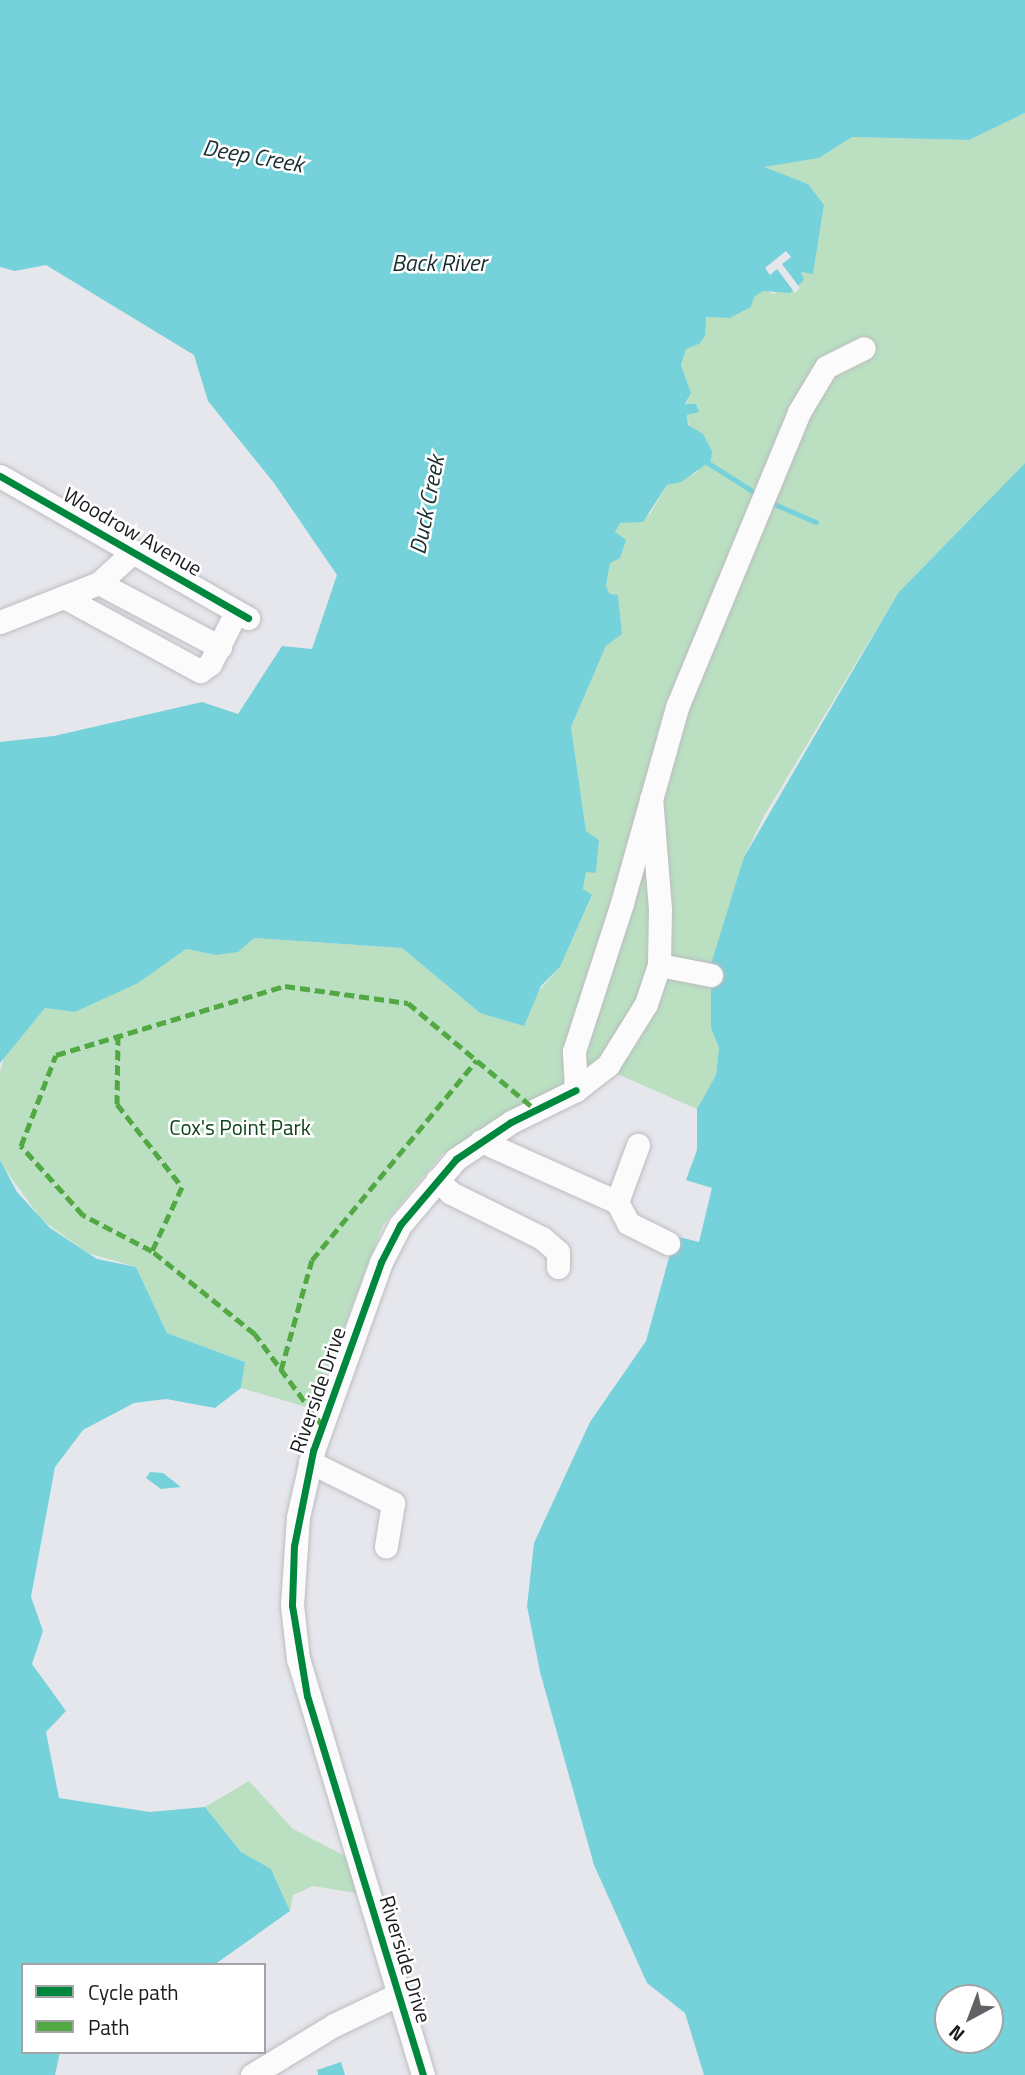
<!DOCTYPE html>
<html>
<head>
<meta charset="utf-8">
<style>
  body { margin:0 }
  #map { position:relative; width:1025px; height:2075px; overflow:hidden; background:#e6e7ec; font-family:"Titillium Web",sans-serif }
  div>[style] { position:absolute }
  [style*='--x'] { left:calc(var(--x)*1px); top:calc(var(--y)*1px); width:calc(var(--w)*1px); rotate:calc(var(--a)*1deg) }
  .green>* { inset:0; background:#bae0c1 }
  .water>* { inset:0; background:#75d1da }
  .pier>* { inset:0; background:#e6e7ec }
  .stream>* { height:4.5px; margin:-2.25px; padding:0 2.25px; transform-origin:2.25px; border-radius:2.25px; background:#75d1da }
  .roads { filter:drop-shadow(0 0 2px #bcbcc0) drop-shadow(0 0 2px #bcbcc0) }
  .minor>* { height:23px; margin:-11.5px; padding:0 11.5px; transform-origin:11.5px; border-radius:11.5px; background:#fbfbfc }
  .quiet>* { height:5px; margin-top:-2.5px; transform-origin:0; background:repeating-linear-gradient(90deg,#52a943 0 10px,transparent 0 15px) }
  .cycleway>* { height:7px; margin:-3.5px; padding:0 3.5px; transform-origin:3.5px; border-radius:3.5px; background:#00873e }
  span { translate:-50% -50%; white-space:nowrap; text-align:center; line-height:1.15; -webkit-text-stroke:5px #fff; paint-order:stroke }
  .street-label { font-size:21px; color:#1a1b1e }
  .park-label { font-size:21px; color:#10431b }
  .water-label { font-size:23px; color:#182e30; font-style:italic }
  .legend { position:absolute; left:21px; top:1963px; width:245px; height:91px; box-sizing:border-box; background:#fff; border:2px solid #a3a4a5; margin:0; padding:9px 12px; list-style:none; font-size:21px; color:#1a1b1e }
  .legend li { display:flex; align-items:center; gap:14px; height:35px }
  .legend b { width:35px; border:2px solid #a3a4a5 }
  .north { position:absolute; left:934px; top:1984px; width:70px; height:70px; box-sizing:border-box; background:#fff; border:2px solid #a3a4a5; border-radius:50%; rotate:221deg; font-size:19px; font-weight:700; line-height:28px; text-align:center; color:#1a1b1e }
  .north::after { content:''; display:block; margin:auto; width:24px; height:32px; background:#616266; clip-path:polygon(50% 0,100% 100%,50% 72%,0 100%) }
</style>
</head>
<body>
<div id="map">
  <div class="green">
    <div style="clip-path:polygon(1025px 113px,1025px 463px,898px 593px,764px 816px,744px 857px,711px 1028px,719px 1048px,716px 1075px,697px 1109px,615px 1073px,547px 1097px,442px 1154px,383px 1225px,313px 1409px,241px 1388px,245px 1362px,167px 1333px,136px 1267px,88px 1253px,42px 1220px,4px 1168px,0 1160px,0 1071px,5px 1055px,45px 1008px,75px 1012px,186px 949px,216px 955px,254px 938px,402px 948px,480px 1013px,538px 992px,560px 967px,592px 896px,583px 889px,586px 871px,596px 873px,599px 840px,586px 832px,571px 727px,606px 646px,622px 634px,618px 595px,610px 594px,606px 586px,615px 532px,620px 523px,650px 514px,667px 485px,698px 472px,687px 415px,699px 412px,686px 404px,691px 393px,681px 365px,686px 349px,699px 344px,706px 317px,730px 318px,751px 307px,754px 297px,764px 290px,774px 294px,800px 272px,813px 273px,824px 205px,808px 184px,762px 167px,819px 158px,852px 137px,969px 140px)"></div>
    <div style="clip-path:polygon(249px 1781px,293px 1829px,351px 1859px,362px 1894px,313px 1886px,293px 1895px,290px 1911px,271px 1869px,241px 1852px,205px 1807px)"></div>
  </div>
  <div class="water">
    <div style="clip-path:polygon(0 0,1025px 0,1025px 113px,969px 140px,852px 137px,819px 158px,764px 167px,808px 184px,824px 205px,813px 274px,801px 272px,804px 280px,790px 293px,763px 291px,754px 297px,751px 307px,730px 318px,706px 317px,705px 336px,699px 344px,686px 349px,681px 365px,691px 393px,685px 404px,696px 404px,699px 412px,687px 415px,688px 425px,703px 434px,712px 451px,711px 461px,681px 482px,667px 485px,643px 522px,620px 523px,615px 532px,626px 540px,620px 558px,610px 563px,606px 586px,610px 594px,618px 595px,622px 634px,606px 646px,571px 727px,586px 831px,599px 840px,596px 873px,586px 872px,583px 889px,592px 895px,560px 967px,541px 986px,524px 1026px,480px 1013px,402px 948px,254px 938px,238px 952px,216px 955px,186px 949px,138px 983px,75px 1012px,45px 1008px,0 1063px,0 742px,54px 736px,202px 702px,238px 714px,282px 646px,312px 649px,337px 575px,274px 483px,208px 401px,194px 355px,46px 265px,15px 271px,0 267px)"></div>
    <div style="clip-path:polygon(evenodd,1025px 463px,1025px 2075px,704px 2075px,685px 2013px,647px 1983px,594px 1865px,540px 1672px,527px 1606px,534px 1543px,590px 1422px,646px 1341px,675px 1236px,699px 1242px,712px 1188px,686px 1180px,697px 1150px,697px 1109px,716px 1075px,719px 1048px,711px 1028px,711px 964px,744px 857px,898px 593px,1025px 463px,948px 1998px,990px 1998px,990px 2040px,948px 2040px,948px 1998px)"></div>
    <div style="clip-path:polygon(0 1160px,17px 1192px,50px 1228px,97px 1259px,136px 1267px,167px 1333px,245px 1362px,241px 1388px,215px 1408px,166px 1399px,134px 1403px,83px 1430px,55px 1467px,31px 1597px,43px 1631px,32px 1664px,66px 1711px,46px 1732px,59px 1798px,150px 1812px,205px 1807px,241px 1852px,271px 1869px,290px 1911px,214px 1965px,23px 1965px,23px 2052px,60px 2052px,55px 2075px,0 2075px)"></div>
    <div style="clip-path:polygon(150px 1472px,163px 1473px,181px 1487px,161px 1489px,146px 1478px)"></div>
    <div style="clip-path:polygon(341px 2062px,345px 2075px,318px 2075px,317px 2070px)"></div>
  </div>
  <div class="pier">
    <div style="clip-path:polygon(786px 251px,791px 257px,782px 264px,800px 288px,795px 293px,777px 269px,770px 275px,765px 268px)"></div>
  </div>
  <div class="stream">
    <div style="--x:705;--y:461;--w:58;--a:32.3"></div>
    <div style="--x:772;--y:503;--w:48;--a:23.4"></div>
  </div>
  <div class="roads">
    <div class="minor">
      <div style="--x:0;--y:476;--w:286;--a:29.8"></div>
      <div style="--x:99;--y:583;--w:137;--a:27.9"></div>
      <div style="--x:64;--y:597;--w:155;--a:28.6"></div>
      <div style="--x:200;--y:671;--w:12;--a:-35"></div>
      <div style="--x:210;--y:664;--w:58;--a:-63.4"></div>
      <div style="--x:0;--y:622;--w:106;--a:-21.5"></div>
      <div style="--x:99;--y:583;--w:47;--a:-42.4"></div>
      <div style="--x:659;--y:965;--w:53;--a:10.9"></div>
      <div style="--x:576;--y:1090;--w:39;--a:-93"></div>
      <div style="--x:574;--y:1051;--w:156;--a:-72"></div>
      <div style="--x:622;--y:903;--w:204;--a:-74.3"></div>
      <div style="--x:677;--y:707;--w:319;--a:-67.5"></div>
      <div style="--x:799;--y:412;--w:52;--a:-59"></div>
      <div style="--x:826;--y:367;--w:42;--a:-26.6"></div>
      <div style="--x:481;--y:1141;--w:149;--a:24.2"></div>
      <div style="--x:617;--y:1202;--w:61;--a:-69.8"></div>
      <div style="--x:437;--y:1180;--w:19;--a:43"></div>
      <div style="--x:451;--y:1193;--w:102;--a:26.3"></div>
      <div style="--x:542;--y:1238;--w:21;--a:41"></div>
      <div style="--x:558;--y:1252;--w:15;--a:90"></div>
      <div style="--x:617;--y:1202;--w:24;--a:62"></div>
      <div style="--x:628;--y:1223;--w:45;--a:26.6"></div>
      <div style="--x:310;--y:1462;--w:93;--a:26.3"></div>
      <div style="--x:393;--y:1503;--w:44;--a:99.2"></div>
      <div style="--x:252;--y:2075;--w:96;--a:-31.4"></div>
      <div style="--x:334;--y:2025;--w:72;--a:-25.5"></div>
      <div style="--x:423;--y:2075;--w:434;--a:-106.7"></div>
      <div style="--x:298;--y:1659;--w:54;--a:-96.3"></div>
      <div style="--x:292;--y:1605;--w:88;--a:-86.1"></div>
      <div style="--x:298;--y:1517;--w:68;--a:-77.2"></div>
      <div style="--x:313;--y:1451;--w:201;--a:-70.2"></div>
      <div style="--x:381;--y:1262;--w:42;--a:-62.8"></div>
      <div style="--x:400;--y:1225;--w:87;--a:-49.7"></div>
      <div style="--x:456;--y:1159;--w:66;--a:-33.9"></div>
      <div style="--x:511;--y:1122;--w:72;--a:-26.2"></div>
      <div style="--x:576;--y:1090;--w:41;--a:-38"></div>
      <div style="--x:608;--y:1065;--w:72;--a:-58.1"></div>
      <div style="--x:646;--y:1004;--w:41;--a:-71.6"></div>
      <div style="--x:659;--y:965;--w:56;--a:-89"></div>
      <div style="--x:660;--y:909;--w:111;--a:-94.6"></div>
    </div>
  </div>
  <div class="quiet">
    <div style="--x:118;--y:1035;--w:69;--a:90.8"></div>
    <div style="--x:117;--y:1104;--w:105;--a:51.9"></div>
    <div style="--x:182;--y:1187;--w:71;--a:115.1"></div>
    <div style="--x:281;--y:1370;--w:114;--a:-74.3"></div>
    <div style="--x:312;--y:1260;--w:259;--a:-50.5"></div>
    <div style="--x:322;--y:1425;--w:113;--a:-126.4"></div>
    <div style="--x:255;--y:1334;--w:132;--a:-141.1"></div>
    <div style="--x:152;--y:1251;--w:78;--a:-152.4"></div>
    <div style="--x:83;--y:1215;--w:93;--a:-131.9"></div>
    <div style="--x:21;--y:1146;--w:97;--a:-69"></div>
    <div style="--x:56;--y:1055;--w:239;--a:-16.8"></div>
    <div style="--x:285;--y:986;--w:124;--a:7.9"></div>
    <div style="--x:408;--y:1003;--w:167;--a:39.9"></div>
  </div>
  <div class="cycleway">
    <div style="--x:0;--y:476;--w:286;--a:29.8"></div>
    <div style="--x:423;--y:2075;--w:396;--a:-107"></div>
    <div style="--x:307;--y:1696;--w:92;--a:-99.4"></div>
    <div style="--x:292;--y:1605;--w:59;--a:-88.1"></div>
    <div style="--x:294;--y:1546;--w:97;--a:-78.7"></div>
    <div style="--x:313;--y:1451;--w:201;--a:-70.2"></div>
    <div style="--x:381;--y:1262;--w:42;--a:-62.8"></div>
    <div style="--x:400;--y:1225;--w:87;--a:-49.7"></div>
    <div style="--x:456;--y:1159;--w:66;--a:-33.9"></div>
    <div style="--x:511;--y:1122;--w:72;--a:-26.2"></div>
  </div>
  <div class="street-label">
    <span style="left:133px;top:531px;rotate:30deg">Woodrow Avenue</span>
    <span style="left:317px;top:1390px;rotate:-71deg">Riverside Drive</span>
    <span style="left:406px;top:1959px;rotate:73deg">Riverside Drive</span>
  </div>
  <div class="park-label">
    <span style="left:240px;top:1127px">Cox's Point Park</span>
  </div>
  <div class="water-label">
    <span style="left:253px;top:156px;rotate:10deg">Deep Creek</span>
    <span style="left:439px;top:263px">Back River</span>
    <span style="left:427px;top:505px;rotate:-79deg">Duck Creek</span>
  </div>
  <ul class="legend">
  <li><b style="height:9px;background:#00873e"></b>Cycle path</li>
  <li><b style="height:9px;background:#52a943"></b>Path</li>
  </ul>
  <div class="north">N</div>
</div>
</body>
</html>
